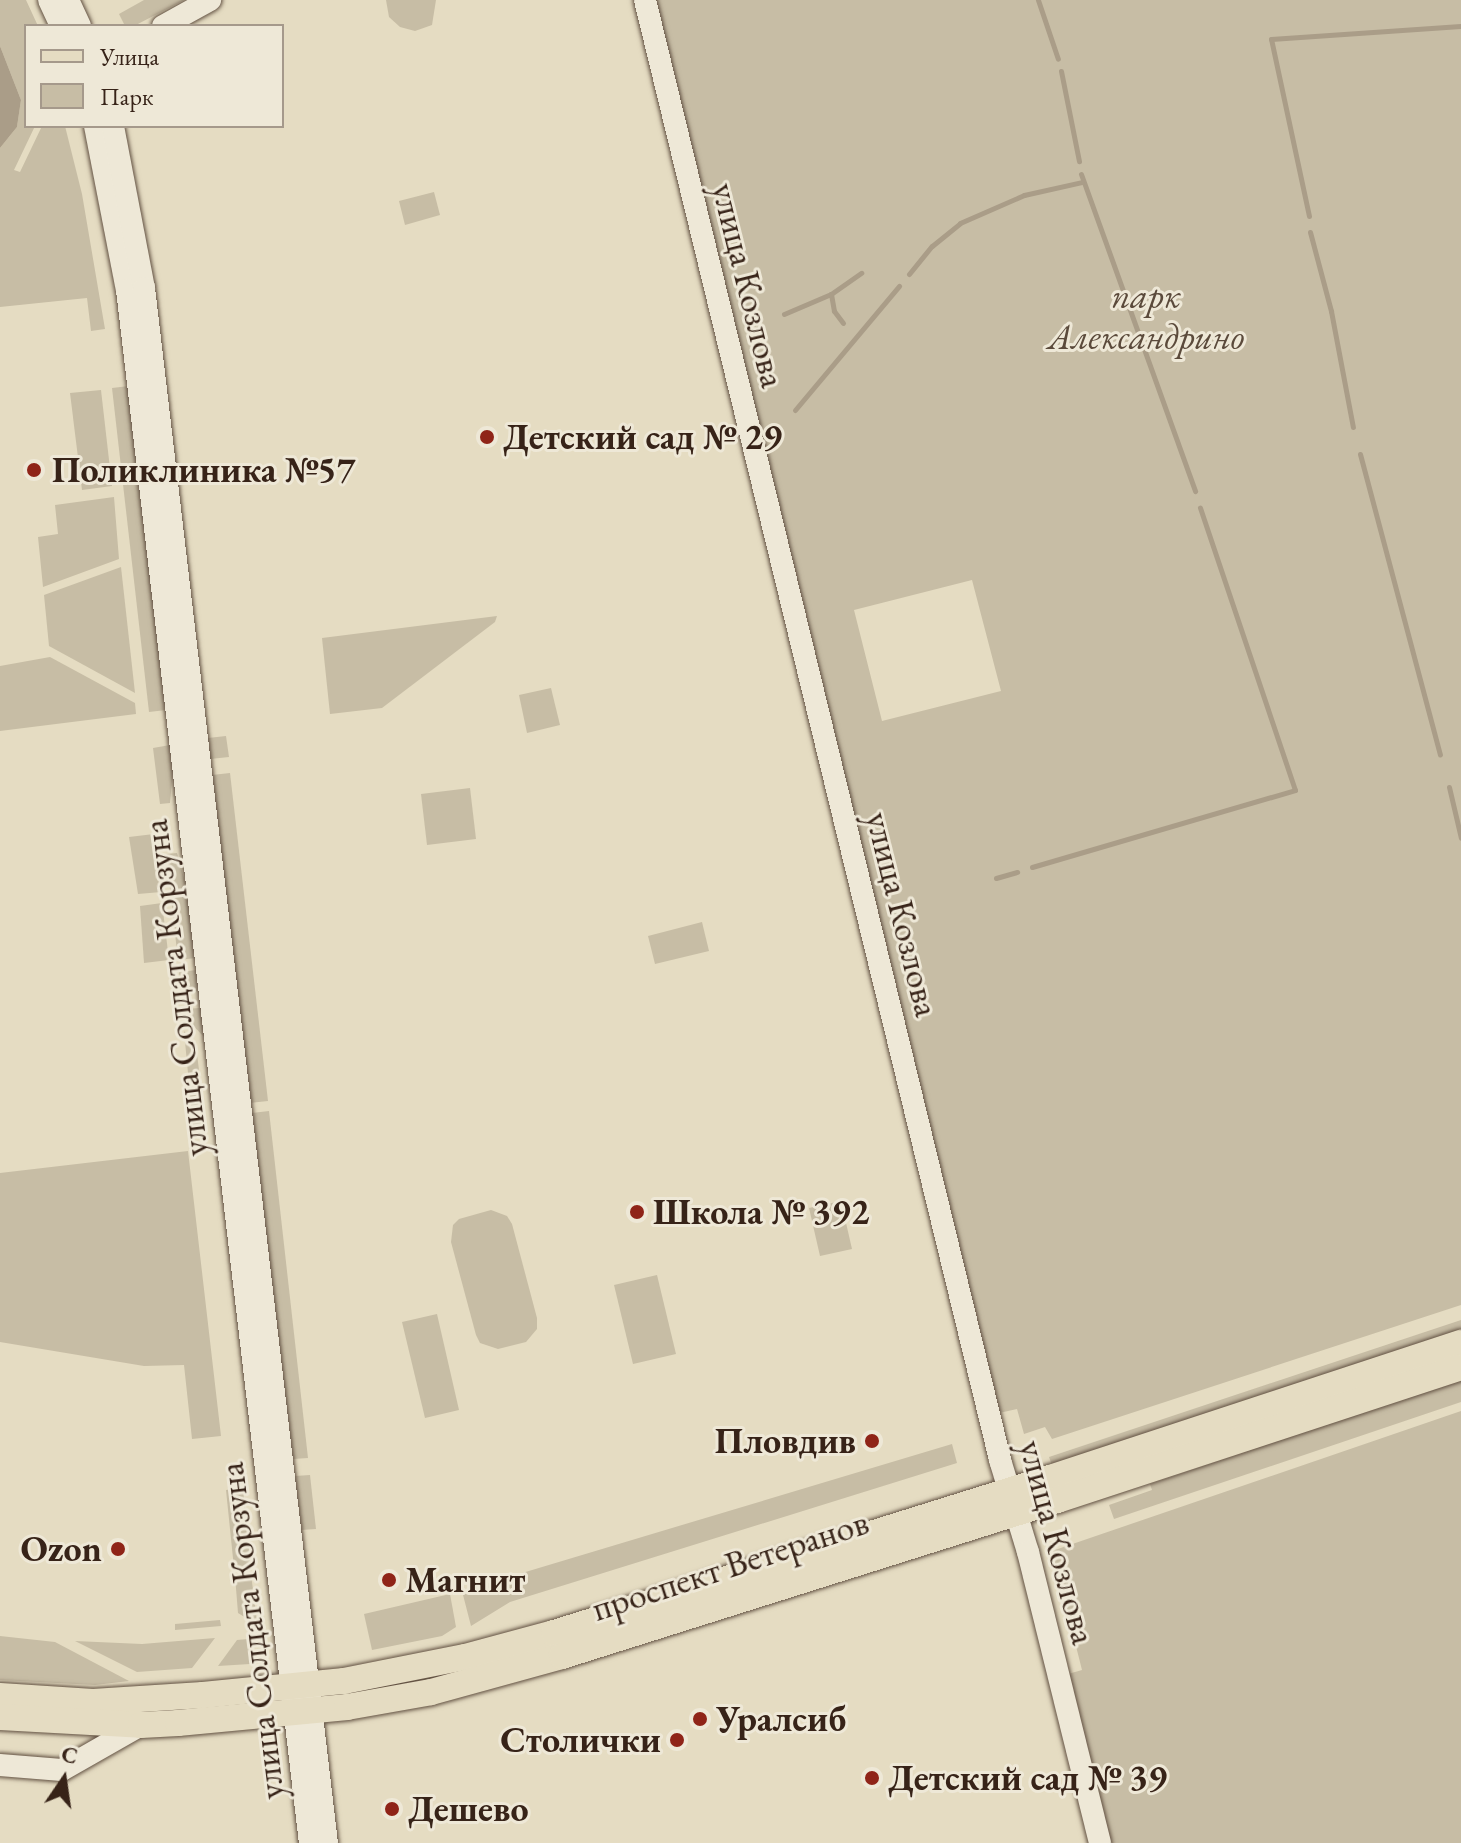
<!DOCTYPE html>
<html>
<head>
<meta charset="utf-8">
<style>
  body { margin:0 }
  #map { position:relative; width:1461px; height:1843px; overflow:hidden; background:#e5dcc2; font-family:"EB Garamond",serif }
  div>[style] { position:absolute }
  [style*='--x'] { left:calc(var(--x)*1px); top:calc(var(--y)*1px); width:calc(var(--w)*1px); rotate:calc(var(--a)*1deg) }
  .green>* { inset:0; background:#c7bda5 }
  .water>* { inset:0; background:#aa9d88 }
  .stream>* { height:5px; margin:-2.5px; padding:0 2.5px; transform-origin:2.5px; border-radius:2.5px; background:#aa9d88 }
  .roads { filter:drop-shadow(0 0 2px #625142) drop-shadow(0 0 2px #625142) }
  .minor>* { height:22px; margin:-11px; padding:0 11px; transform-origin:11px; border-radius:11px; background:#eee8d7 }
  .major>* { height:26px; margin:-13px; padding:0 13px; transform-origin:13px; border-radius:13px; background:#e5dcc2 }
  .dots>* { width:22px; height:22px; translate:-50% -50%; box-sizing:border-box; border:4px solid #eee8d7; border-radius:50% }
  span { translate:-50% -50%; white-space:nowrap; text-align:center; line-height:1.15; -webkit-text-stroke:6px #eee8d7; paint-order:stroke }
  .street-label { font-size:36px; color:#372318 }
  .park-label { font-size:36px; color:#5b4a3b; font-style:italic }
  .poi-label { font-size:36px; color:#372318; font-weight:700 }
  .left { translate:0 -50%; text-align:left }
  .right { translate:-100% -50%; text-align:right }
  .legend { position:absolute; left:24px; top:24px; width:260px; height:104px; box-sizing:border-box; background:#eee8d7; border:2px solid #a5998b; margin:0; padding:10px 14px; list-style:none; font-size:24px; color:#372318 }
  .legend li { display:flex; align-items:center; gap:16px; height:40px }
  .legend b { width:40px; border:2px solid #a5998b }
  .north { position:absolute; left:24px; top:1739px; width:80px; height:80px; -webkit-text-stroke:6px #eee8d7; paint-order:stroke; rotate:13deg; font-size:22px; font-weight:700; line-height:32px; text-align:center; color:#372318 }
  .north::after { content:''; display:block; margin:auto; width:28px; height:36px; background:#372318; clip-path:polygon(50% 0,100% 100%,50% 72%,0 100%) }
</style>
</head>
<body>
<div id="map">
  <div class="green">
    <div style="clip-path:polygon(0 0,26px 0,38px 26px,26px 26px,26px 126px,35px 126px,14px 170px,20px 172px,42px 126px,65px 126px,82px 194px,105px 329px,91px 331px,87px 298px,0 307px,0 148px,17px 127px,21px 100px,0 46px)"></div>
    <div style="clip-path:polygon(144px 0,184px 0,134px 26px,125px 26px,119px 14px)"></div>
    <div style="clip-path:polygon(386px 0,436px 0,432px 25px,415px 31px,400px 27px,389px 17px)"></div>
    <div style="clip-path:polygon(evenodd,654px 0,1461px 0,1461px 1305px,1052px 1439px,1045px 1427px,1024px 1434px,1017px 1409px,999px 1413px,654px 0,972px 580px,1001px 691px,882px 721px,854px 610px,972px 580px)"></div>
    <div style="clip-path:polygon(434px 192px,440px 215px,405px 225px,399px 201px)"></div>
    <div style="clip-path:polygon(129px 386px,166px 710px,149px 712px,112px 388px)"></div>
    <div style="clip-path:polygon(101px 390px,112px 486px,82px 490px,70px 393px)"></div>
    <div style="clip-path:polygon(114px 497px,119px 559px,43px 587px,38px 537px,58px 534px,55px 505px)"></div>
    <div style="clip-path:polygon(121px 567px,135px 693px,49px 646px,44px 595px)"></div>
    <div style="clip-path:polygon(497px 616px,495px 622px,382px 708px,330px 714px,322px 638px)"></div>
    <div style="clip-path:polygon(50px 657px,135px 703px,136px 714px,0 731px,0 666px)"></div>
    <div style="clip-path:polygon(551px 688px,560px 725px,527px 733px,519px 695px)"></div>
    <div style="clip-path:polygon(226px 736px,229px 757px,210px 759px,208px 738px)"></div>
    <div style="clip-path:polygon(170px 745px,173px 770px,170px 803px,160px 804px,153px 748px)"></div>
    <div style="clip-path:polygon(230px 773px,268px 1101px,250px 1103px,212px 775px)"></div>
    <div style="clip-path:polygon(470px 788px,476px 839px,427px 845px,421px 794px)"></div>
    <div style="clip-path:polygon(154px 834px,161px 892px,138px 894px,129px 837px)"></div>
    <div style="clip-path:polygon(177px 853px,189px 896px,196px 958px,178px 960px,166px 854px)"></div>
    <div style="clip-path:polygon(162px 903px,169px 960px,144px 963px,140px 906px)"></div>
    <div style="clip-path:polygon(702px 922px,709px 951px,655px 964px,648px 936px)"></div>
    <div style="clip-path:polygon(197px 970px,199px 991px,181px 993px,179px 972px)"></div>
    <div style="clip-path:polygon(201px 1008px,205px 1038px,183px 1015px,182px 1009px)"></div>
    <div style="clip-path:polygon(184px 1031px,196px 1046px,206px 1126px,193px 1126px)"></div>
    <div style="clip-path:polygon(269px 1111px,308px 1458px,293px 1459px,251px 1113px)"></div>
    <div style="clip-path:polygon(188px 1151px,221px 1436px,192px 1439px,184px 1365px,144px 1366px,0 1342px,0 1173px)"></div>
    <div style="clip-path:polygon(841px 1201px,852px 1249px,820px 1256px,809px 1208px)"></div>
    <div style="clip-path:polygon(491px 1210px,507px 1216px,512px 1224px,537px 1318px,537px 1329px,526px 1342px,498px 1349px,480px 1343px,476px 1335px,451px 1242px,453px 1225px,459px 1219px)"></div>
    <div style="clip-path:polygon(657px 1275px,676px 1354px,633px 1364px,614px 1285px)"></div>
    <div style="clip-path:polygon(437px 1314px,459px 1410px,425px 1418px,402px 1322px)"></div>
    <div style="clip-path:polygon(1461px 1320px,1461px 1332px,1053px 1468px,1049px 1457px)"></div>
    <div style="clip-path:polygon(1461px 1379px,1461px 1402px,1114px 1519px,1109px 1505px,1152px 1490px,1150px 1484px)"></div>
    <div style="clip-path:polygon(1461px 1411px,1461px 1843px,1109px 1843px,1068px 1674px,1082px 1670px,1052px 1551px)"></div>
    <div style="clip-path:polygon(952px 1444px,957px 1463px,510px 1602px,471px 1626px,462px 1591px)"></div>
    <div style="clip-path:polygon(310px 1475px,316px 1529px,301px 1530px,295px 1476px)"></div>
    <div style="clip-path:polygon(243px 1488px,251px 1566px,234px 1568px,226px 1490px)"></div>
    <div style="clip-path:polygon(251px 1574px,257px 1621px,251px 1621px,238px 1613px,235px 1576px)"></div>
    <div style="clip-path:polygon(450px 1594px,456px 1627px,442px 1636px,372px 1650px,364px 1614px)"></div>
    <div style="clip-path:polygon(220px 1620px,221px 1626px,175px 1630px,175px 1624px)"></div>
    <div style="clip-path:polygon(0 1636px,55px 1642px,129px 1681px,95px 1685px,0 1680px)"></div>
    <div style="clip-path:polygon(215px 1638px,192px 1668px,137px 1672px,75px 1641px,142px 1644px)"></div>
    <div style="clip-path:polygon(248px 1639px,250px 1664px,218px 1666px,237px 1640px)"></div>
  </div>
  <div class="water">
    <div style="clip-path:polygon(0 46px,21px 100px,17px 127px,0 148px)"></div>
  </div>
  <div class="stream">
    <div style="--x:1038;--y:0;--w:62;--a:71.3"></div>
    <div style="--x:1061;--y:71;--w:92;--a:78.7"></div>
    <div style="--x:1081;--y:174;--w:337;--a:70.2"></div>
    <div style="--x:1309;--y:216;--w:181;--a:-102.1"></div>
    <div style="--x:1271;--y:39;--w:190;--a:-3.9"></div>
    <div style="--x:1310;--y:232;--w:82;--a:75.1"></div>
    <div style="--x:1331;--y:311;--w:118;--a:79.3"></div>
    <div style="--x:909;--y:274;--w:36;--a:-51"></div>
    <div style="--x:932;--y:246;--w:36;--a:-39"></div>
    <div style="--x:960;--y:223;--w:70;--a:-23.6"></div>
    <div style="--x:1024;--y:195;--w:59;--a:-12.6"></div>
    <div style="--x:831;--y:294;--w:37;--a:-35"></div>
    <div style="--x:784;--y:314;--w:51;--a:-23.1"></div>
    <div style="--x:831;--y:294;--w:17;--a:80"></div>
    <div style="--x:834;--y:311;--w:15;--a:53"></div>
    <div style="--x:795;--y:410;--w:162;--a:-50"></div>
    <div style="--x:1360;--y:454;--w:311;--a:75.1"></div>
    <div style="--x:1449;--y:787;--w:52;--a:76.8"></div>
    <div style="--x:1032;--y:867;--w:274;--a:-16.3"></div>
    <div style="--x:1295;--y:790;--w:298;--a:-108.6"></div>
    <div style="--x:996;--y:878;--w:22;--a:-16"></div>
  </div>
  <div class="roads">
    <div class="minor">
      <div style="--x:49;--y:0;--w:29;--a:65"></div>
      <div style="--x:68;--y:0;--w:29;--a:65"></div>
      <div style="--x:645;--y:0;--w:1503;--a:76.33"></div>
      <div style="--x:1000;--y:1460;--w:96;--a:73.1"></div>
      <div style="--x:1028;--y:1552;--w:300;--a:76.1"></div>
      <div style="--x:163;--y:26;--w:54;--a:-29"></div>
      <div style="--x:95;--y:126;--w:167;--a:79"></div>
      <div style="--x:127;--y:290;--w:1564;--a:83.28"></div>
      <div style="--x:113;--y:126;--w:165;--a:79.2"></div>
      <div style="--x:144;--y:288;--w:1566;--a:83.29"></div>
      <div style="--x:0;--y:1765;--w:62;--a:4.6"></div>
      <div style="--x:62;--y:1770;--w:91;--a:-29.7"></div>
    </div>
    <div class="major">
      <div style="--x:0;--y:1696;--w:93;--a:3.7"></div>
      <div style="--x:93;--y:1702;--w:110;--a:-3.6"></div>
      <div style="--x:203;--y:1695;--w:142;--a:-5.7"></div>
      <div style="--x:344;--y:1681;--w:123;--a:-11.2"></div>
      <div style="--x:465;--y:1657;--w:92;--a:-15.1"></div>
      <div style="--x:554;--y:1633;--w:520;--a:-17.35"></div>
      <div style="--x:1050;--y:1478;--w:433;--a:-18.2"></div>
      <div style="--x:0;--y:1717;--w:141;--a:3.2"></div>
      <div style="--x:141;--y:1725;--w:37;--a:-3"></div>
      <div style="--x:178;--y:1723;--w:170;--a:-5.4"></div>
      <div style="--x:347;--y:1707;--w:85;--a:-10.1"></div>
      <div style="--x:431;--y:1692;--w:136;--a:-15.4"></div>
      <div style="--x:562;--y:1656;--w:519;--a:-17.49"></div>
      <div style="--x:1057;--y:1500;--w:425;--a:-18.2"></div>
    </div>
  </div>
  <div class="dots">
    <div style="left:487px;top:437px;background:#8f2418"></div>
    <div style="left:34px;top:470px;background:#8f2418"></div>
    <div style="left:637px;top:1212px;background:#8f2418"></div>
    <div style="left:872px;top:1441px;background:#8f2418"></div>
    <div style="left:118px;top:1549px;background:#8f2418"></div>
    <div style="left:389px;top:1580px;background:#8f2418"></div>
    <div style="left:700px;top:1719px;background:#8f2418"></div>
    <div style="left:677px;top:1740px;background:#8f2418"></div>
    <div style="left:872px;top:1778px;background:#8f2418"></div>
    <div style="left:392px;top:1809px;background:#8f2418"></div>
  </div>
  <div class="street-label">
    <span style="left:749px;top:285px;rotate:76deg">улица Козлова</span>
    <span style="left:903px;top:914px;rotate:76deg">улица Козлова</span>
    <span style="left:175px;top:988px;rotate:-97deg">улица Солдата Корзуна</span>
    <span style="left:1058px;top:1542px;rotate:75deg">улица Козлова</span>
    <span style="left:730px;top:1565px;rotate:-18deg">проспект Ветеранов</span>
    <span style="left:251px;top:1631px;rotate:-97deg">улица Солдата Корзуна</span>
  </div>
  <div class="park-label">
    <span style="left:1146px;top:316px">парк<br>Александрино</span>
  </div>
  <div class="poi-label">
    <span class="left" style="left:503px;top:437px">Детский сад № 29</span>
    <span class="left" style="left:52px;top:470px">Поликлиника №57</span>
    <span class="left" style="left:653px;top:1212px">Школа № 392</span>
    <span class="right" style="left:856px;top:1441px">Пловдив</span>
    <span class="right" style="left:102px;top:1549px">Ozon</span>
    <span class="left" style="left:405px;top:1580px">Магнит</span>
    <span class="left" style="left:716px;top:1719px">Уралсиб</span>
    <span class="right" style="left:661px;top:1740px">Столички</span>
    <span class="left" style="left:888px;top:1778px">Детский сад № 39</span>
    <span class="left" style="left:408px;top:1809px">Дешево</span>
  </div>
  <ul class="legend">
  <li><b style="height:10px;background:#e5dcc2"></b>Улица</li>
  <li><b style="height:22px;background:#c7bda5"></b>Парк</li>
  </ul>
  <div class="north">С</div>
</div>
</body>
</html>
